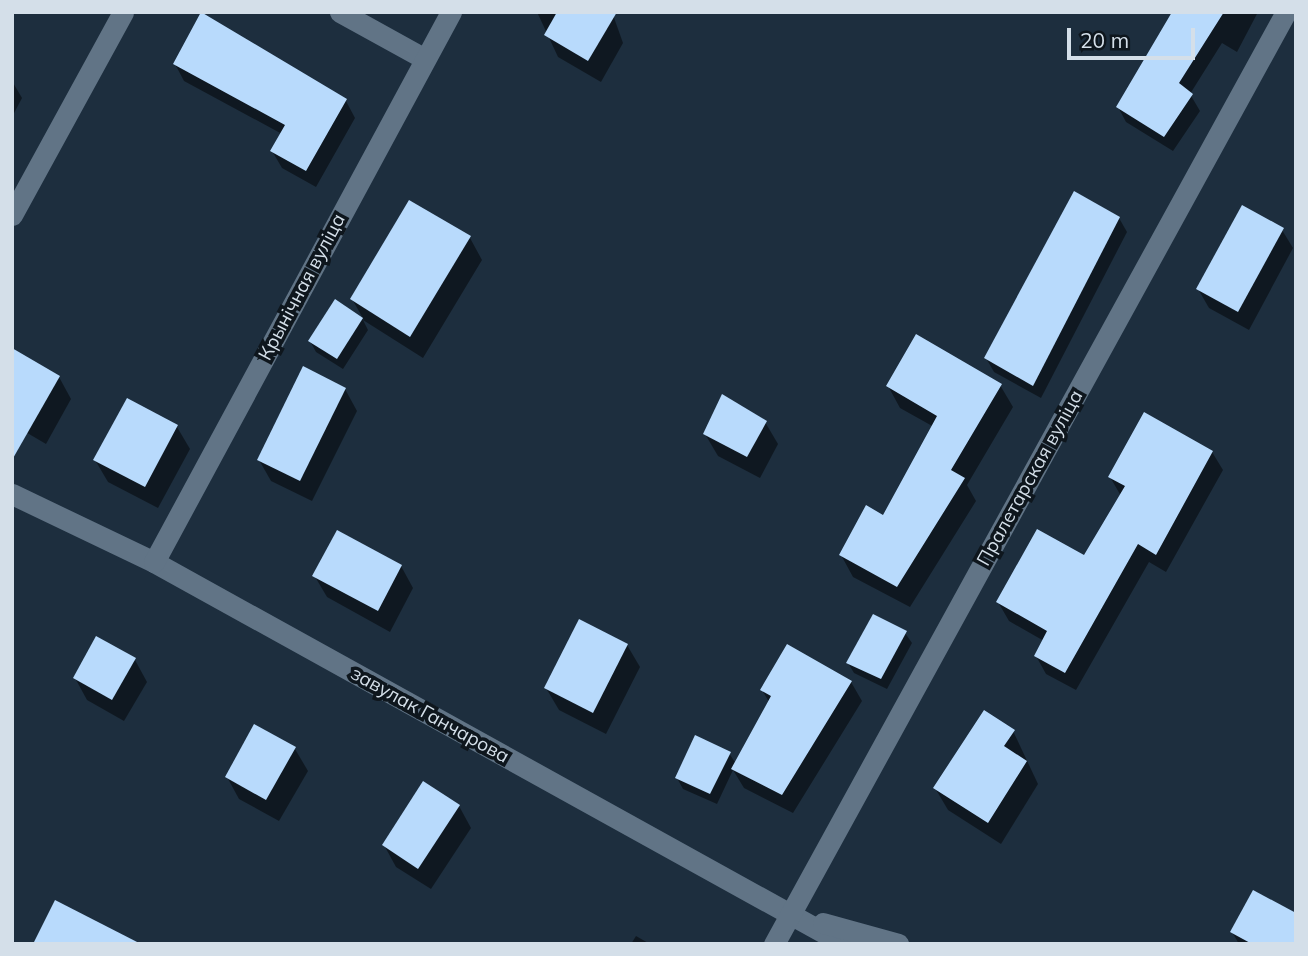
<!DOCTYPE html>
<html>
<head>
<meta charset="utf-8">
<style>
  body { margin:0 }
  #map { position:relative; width:1308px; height:956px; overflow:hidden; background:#1d2e3e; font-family:Mulish,sans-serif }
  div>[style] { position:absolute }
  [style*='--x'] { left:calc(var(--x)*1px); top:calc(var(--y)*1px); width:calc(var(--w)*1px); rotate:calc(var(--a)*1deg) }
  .shadow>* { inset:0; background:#0007 }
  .building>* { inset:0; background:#b8dafc }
  .minor>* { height:21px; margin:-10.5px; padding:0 10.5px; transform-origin:10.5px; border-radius:10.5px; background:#617486 }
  span { translate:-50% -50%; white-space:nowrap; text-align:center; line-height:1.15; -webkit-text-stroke:7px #0e161d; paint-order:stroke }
  .street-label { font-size:19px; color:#d4dfe9 }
  .frame { position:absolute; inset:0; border:14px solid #d4dfe9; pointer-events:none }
  .scale { position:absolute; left:1067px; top:28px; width:128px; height:32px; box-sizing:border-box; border:4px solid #d4dfe9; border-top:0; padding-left:9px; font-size:21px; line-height:24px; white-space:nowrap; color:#d4dfe9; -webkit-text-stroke:5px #0e161d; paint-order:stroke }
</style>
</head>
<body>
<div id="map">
  <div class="shadow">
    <div style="clip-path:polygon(537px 12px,612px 12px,623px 43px,601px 82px,558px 57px)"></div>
    <div style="clip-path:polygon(1178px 12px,1258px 12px,1237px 52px,1222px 43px,1190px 94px,1200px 111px,1173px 151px,1126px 122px,1118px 107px)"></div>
    <div style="clip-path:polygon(175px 64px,346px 101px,355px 118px,316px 187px,282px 168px,272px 151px,282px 134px,184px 81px)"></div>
    <div style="clip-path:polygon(12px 81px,22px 98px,12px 117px)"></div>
    <div style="clip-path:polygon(1119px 218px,1127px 232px,1041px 398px,994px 372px,986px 358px)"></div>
    <div style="clip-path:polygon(1282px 230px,1293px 248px,1249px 330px,1209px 308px,1198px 289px)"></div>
    <div style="clip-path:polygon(470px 238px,482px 260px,423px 358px,363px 320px,368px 330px,343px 369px,316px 352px,310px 341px,335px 302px,364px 320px,352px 299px)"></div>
    <div style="clip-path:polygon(59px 377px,71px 399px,46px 444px,12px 424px)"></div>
    <div style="clip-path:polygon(1000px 385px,1013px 407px,967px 485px,976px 501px,910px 607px,853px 577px,841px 555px,884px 517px,934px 427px,900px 408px,888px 386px)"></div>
    <div style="clip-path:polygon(345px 389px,357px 411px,312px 501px,271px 481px,259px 460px)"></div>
    <div style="clip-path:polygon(127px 400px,177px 427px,190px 449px,158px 508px,108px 482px,95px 460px)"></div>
    <div style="clip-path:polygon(765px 422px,778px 444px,760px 478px,718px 456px,705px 434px)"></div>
    <div style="clip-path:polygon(1212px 452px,1223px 470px,1166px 572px,1149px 562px,1076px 690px,1046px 674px,1036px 656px,1044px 641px,1009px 621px,998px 602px,1085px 558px,1121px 496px,1110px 477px)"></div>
    <div style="clip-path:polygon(401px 566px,413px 588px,390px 632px,327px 597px,314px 575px)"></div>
    <div style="clip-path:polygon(905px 633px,912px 643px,887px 689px,854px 673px,848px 663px)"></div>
    <div style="clip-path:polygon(627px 645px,640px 667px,606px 734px,559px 710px,546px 688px)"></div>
    <div style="clip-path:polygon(135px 660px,147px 682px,124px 721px,87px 700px,75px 678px)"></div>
    <div style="clip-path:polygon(851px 682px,862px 701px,793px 813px,744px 788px,733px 770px,717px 804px,683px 789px,677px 778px,729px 753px,736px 764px,769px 702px,762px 690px)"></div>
    <div style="clip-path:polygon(1013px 731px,1038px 784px,1001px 844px,948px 810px,935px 788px)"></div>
    <div style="clip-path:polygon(295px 749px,308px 771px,279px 821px,239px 799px,227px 777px)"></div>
    <div style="clip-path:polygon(459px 806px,471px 828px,431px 889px,396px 867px,384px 845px)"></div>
    <div style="clip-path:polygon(1232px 932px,1296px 944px,1239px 944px)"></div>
    <div style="clip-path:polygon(636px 936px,650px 944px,631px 944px)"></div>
  </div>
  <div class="building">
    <div style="clip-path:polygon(201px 12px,347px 99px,306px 171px,270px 151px,285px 125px,173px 64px)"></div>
    <div style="clip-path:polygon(557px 12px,617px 12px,588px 61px,544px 35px)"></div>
    <div style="clip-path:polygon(1172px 12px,1224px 12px,1179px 83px,1193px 94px,1164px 137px,1116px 107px)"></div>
    <div style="clip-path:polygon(1074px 191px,1120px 217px,1033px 386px,984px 358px)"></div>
    <div style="clip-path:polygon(409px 200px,471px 236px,410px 337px,350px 299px)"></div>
    <div style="clip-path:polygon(1242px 205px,1284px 228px,1238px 312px,1196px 289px)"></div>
    <div style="clip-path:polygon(335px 299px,363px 318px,337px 359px,308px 341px)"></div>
    <div style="clip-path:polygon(916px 334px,1002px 384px,951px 470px,965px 478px,897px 587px,839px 555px,866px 505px,883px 515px,937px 416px,886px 386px)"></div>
    <div style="clip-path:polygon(12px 348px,60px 376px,12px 460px)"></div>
    <div style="clip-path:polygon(303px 366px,346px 388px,300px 481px,257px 460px)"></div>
    <div style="clip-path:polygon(722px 394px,767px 421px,747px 457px,703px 434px)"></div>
    <div style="clip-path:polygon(127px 398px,178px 425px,145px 487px,93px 460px)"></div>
    <div style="clip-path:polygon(1144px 412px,1213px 451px,1156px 555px,1138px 544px,1065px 673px,1034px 656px,1047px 631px,996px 602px,1037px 529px,1084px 555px,1125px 486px,1108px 477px)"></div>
    <div style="clip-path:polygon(337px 530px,402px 565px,378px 611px,312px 576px)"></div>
    <div style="clip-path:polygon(873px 614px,907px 631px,881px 679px,846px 663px)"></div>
    <div style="clip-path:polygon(579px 619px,628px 644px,593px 713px,544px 688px)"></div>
    <div style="clip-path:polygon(96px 636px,136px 658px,112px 700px,73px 678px)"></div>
    <div style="clip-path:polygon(787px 644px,852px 681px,782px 795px,731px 769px,771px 696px,760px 690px)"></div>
    <div style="clip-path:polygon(984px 710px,1015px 730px,1004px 746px,1027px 761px,988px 823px,933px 788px)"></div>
    <div style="clip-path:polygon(254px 724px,296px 747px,266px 800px,225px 777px)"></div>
    <div style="clip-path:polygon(695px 735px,731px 752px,710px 794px,675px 778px)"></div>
    <div style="clip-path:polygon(423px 781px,460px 805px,418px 869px,382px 845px)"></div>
    <div style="clip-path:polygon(1253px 890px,1296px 913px,1296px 944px,1252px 944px,1230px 932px)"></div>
    <div style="clip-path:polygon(55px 900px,141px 944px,33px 944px)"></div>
  </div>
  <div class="minor">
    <div style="--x:340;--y:12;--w:97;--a:28.9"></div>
    <div style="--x:12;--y:215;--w:231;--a:-61.3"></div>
    <div style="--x:12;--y:494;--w:157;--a:25.6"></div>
    <div style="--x:154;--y:562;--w:789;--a:28.97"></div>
    <div style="--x:154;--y:562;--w:625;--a:-61.63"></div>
    <div style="--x:823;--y:923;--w:78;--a:15.6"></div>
    <div style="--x:774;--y:944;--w:1063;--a:-61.22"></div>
  </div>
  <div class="street-label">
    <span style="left:302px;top:287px;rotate:-62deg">Крынічная вуліца</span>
    <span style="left:1030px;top:478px;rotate:-61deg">Пралетарская вуліца</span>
    <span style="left:430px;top:715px;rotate:29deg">завулак Ганчарова</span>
  </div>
  <div class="frame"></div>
  <div class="scale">20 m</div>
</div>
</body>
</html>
